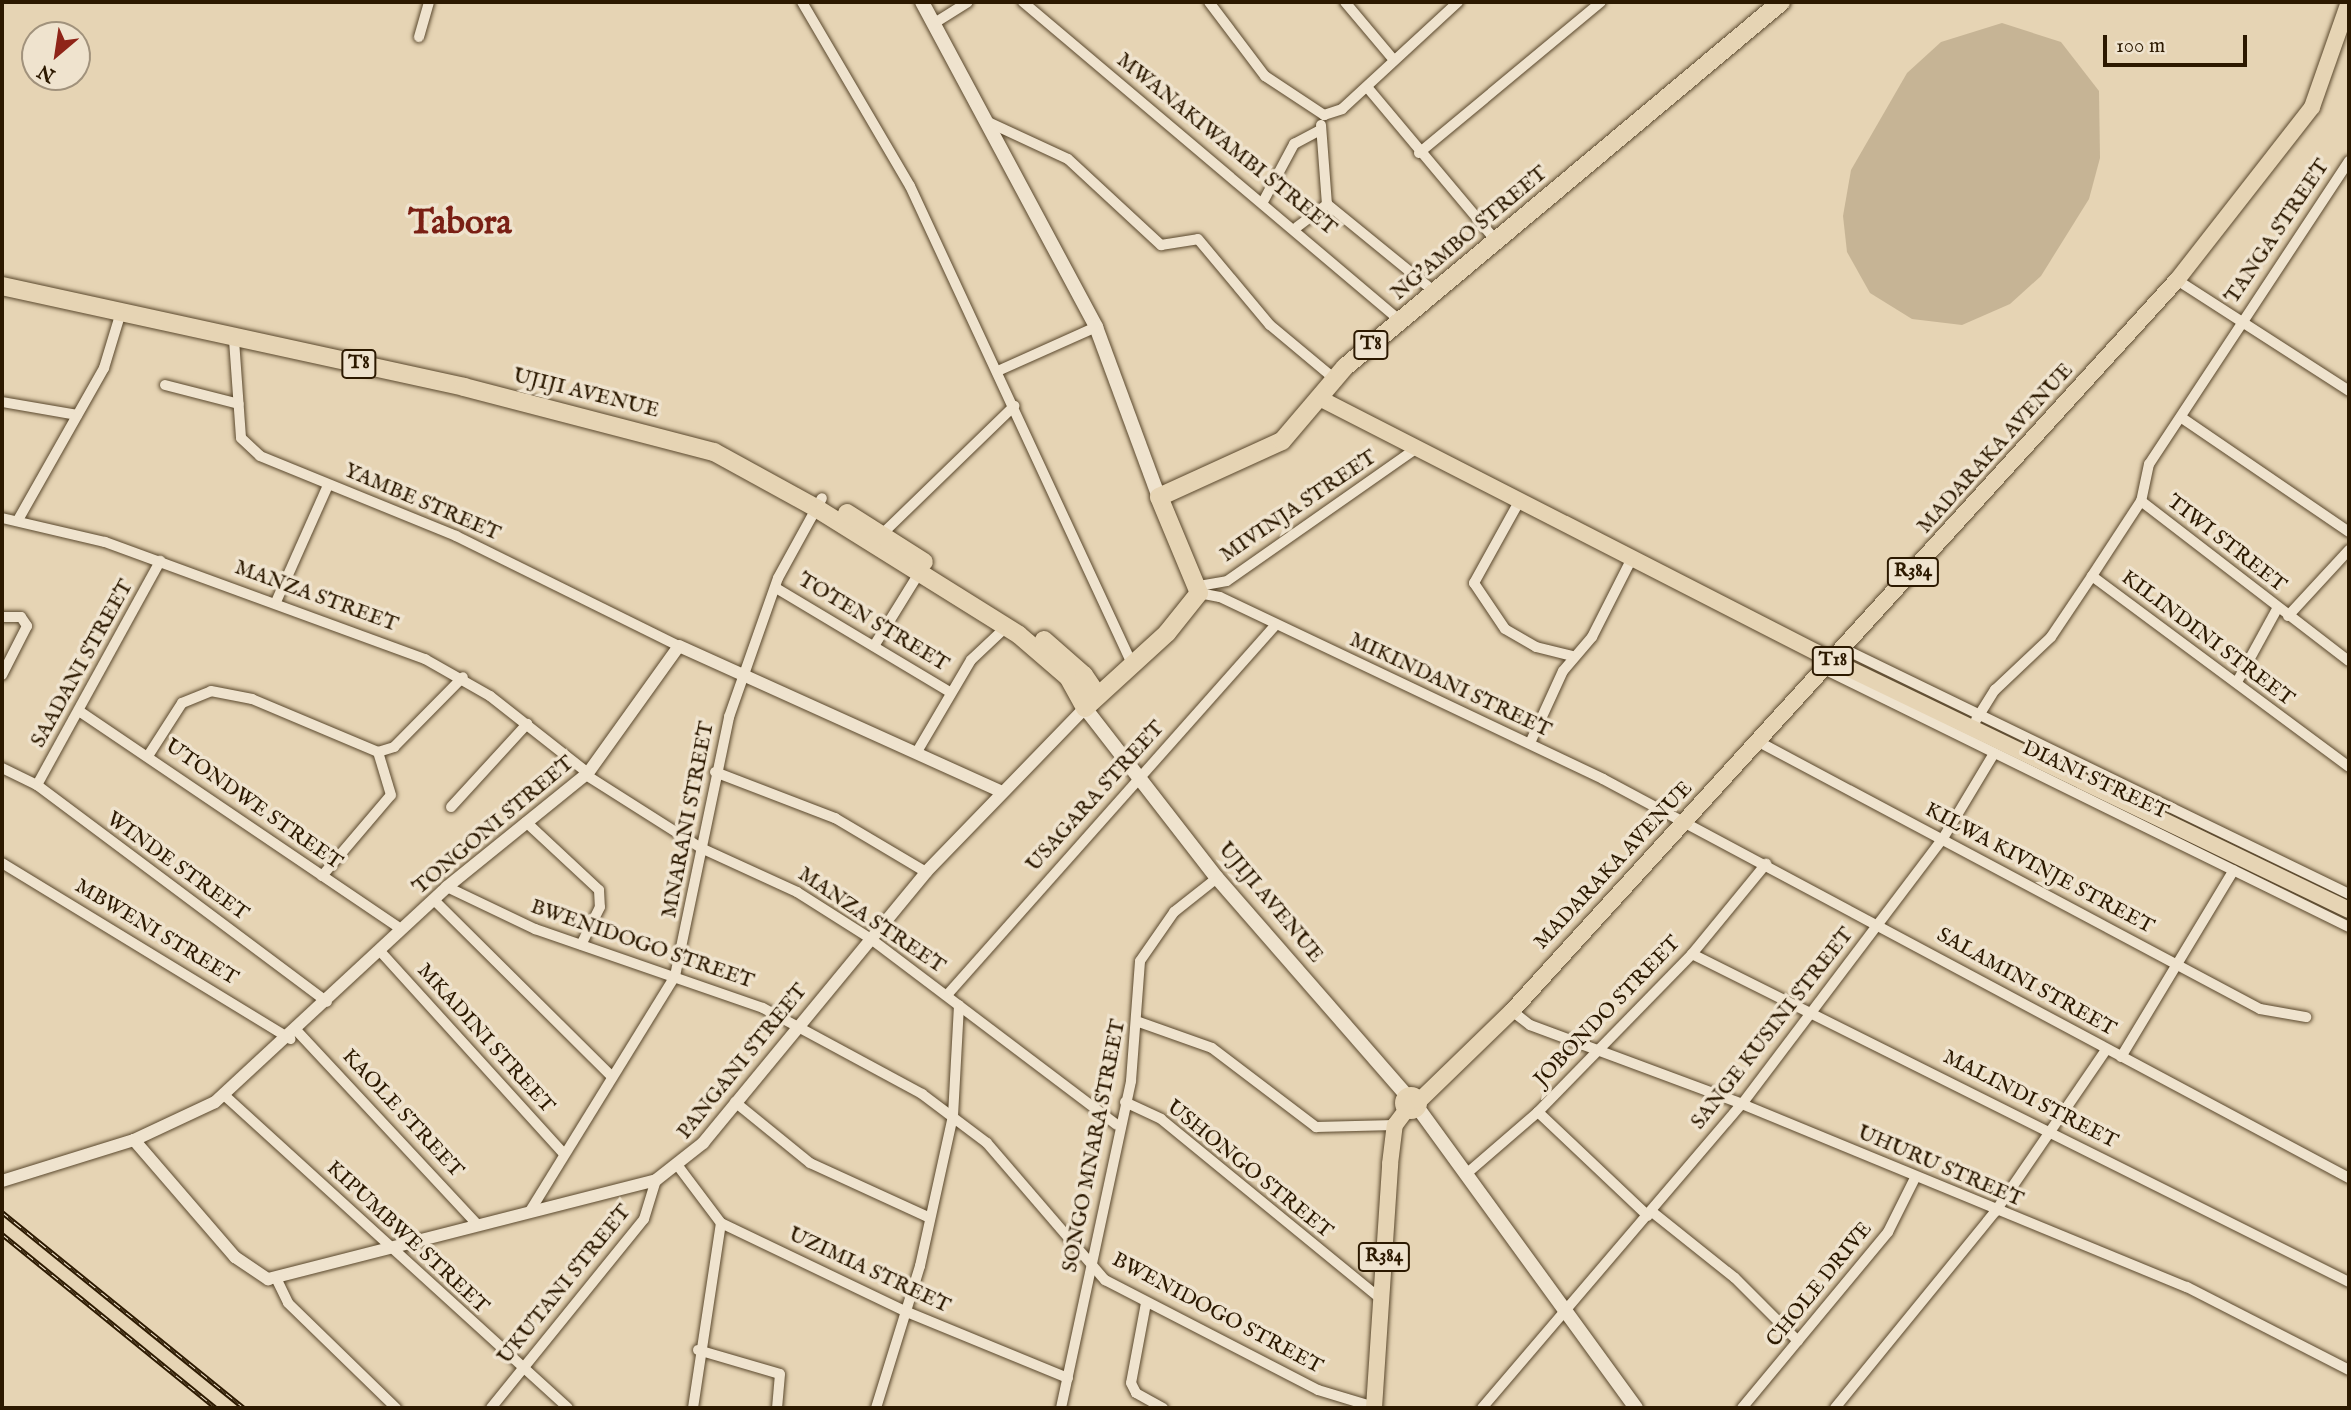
<!DOCTYPE html>
<html>
<head>
<meta charset="utf-8">
<style>
  body { margin:0 }
  #map { position:relative; width:2351px; height:1410px; overflow:hidden; background:#e6d4b4; font-family:"IM FELL English",serif }
  div>[style] { position:absolute }
  [style*='--x'] { left:calc(var(--x)*1px); top:calc(var(--y)*1px); width:calc(var(--w)*1px); rotate:calc(var(--a)*1deg) }
  .green>* { inset:0; background:#c6b495 }
  .roads { filter:drop-shadow(0 0 2px #5a482d) drop-shadow(0 0 2px #5a482d) }
  .minor>* { height:10px; margin:-5px; padding:0 5px; transform-origin:5px; border-radius:5px; background:#efe3ce }
  .tertiary>* { height:12px; margin:-6px; padding:0 6px; transform-origin:6px; border-radius:6px; background:#efe3ce }
  .secondary>* { height:14px; margin:-7px; padding:0 7px; transform-origin:7px; border-radius:7px; background:#efe3ce }
  .primary>* { height:16px; margin:-8px; padding:0 8px; transform-origin:8px; border-radius:8px; background:#e6d4b4 }
  .primary>.ring { margin:-8px; padding:0; box-sizing:content-box; background:none; border:16px solid #e6d4b4; border-radius:50% }
  .trunk>* { height:18px; margin:-9px; padding:0 9px; transform-origin:9px; border-radius:9px; background:#e6d4b4 }
  .rail>* { height:5px; margin-top:-2.5px; transform-origin:0; background:repeating-linear-gradient(90deg,#efe3ce 0 8px,#2c1900 0 16px); box-sizing:border-box; border-block:2px solid #2c1900 }
  span { translate:-50% -50%; white-space:nowrap; text-align:center; line-height:1.15; -webkit-text-stroke:7px #efe3ce; paint-order:stroke }
  .shield-label span { padding:2px 5px; background:#efe3ce; border:2px solid; border-radius:5px; -webkit-text-stroke-width:0 }
  .shield-label { font-size:19px; color:#2c1900; font-weight:700 }
  .street-label { font-size:21px; color:#2c1900 }
  .town-label { font-size:35px; color:#7a1f14; font-weight:700 }
  .frame { position:absolute; inset:0; border:4px solid #2c1900; pointer-events:none }
  .north { position:absolute; left:21px; top:21px; width:70px; height:70px; box-sizing:border-box; background:#efe3ce; border:2px solid #a1927c; border-radius:50%; rotate:209deg; font-size:19px; font-weight:700; line-height:28px; text-align:center; color:#2c1900 }
  .north::after { content:''; display:block; margin:auto; width:24px; height:32px; background:#8f2418; clip-path:polygon(50% 0,100% 100%,50% 72%,0 100%) }
  .scale { position:absolute; left:2103px; top:35px; width:144px; height:32px; box-sizing:border-box; border:4px solid #2c1900; border-top:0; padding-left:9px; font-size:21px; line-height:24px; white-space:nowrap; color:#2c1900; -webkit-text-stroke:5px #efe3ce; paint-order:stroke }
</style>
</head>
<body>
<div id="map">
  <div class="green">
    <div style="clip-path:polygon(2002px 23px,2061px 42px,2099px 91px,2100px 158px,2089px 199px,2041px 276px,2010px 304px,1962px 325px,1912px 319px,1870px 293px,1847px 252px,1843px 216px,1851px 170px,1907px 73px,1941px 42px)"></div>
  </div>
  <div class="roads">
    <div class="minor">
      <div style="--x:802;--y:2;--w:213;--a:59.6"></div>
      <div style="--x:910;--y:186;--w:529;--a:65.08"></div>
      <div style="--x:1023;--y:2;--w:495;--a:40.2"></div>
      <div style="--x:1209;--y:2;--w:93;--a:52.9"></div>
      <div style="--x:1265;--y:76;--w:71;--a:33.5"></div>
      <div style="--x:1324;--y:115;--w:19;--a:-18"></div>
      <div style="--x:1342;--y:109;--w:158;--a:-42.7"></div>
      <div style="--x:1345;--y:2;--w:75;--a:49.9"></div>
      <div style="--x:933;--y:24;--w:41;--a:-32.2"></div>
      <div style="--x:419;--y:37;--w:36;--a:-74"></div>
      <div style="--x:1367;--y:87;--w:201;--a:50"></div>
      <div style="--x:986;--y:121;--w:90;--a:24.9"></div>
      <div style="--x:1068;--y:159;--w:127;--a:42.8"></div>
      <div style="--x:1161;--y:245;--w:37;--a:-9"></div>
      <div style="--x:1198;--y:239;--w:112;--a:50.1"></div>
      <div style="--x:1270;--y:325;--w:86;--a:39.8"></div>
      <div style="--x:1321;--y:125;--w:79;--a:85.7"></div>
      <div style="--x:1419;--y:153;--w:236;--a:-39.7"></div>
      <div style="--x:2349;--y:161;--w:363;--a:123.4"></div>
      <div style="--x:2149;--y:464;--w:38;--a:102"></div>
      <div style="--x:2141;--y:501;--w:90;--a:123.2"></div>
      <div style="--x:2092;--y:576;--w:320;--a:36.6"></div>
      <div style="--x:1264;--y:200;--w:64;--a:-61.8"></div>
      <div style="--x:1294;--y:144;--w:30;--a:-28"></div>
      <div style="--x:1297;--y:227;--w:38;--a:-37"></div>
      <div style="--x:1327;--y:204;--w:141;--a:39.2"></div>
      <div style="--x:2177;--y:280;--w:205;--a:32.8"></div>
      <div style="--x:234;--y:340;--w:98;--a:85.9"></div>
      <div style="--x:241;--y:438;--w:26;--a:43"></div>
      <div style="--x:260;--y:456;--w:212;--a:22.2"></div>
      <div style="--x:456;--y:536;--w:249;--a:26.3"></div>
      <div style="--x:1000;--y:370;--w:105;--a:-24.1"></div>
      <div style="--x:165;--y:385;--w:76;--a:14.4"></div>
      <div style="--x:2;--y:402;--w:76;--a:9.8"></div>
      <div style="--x:2182;--y:418;--w:202;--a:34.3"></div>
      <div style="--x:1520;--y:500;--w:95;--a:119"></div>
      <div style="--x:1474;--y:583;--w:55;--a:56"></div>
      <div style="--x:1505;--y:629;--w:36;--a:30"></div>
      <div style="--x:1536;--y:647;--w:37;--a:14"></div>
      <div style="--x:2141;--y:501;--w:262;--a:37.6"></div>
      <div style="--x:2;--y:518;--w:106;--a:13.1"></div>
      <div style="--x:105;--y:542;--w:341;--a:20.1"></div>
      <div style="--x:425;--y:659;--w:75;--a:29.6"></div>
      <div style="--x:490;--y:696;--w:125;--a:38.2"></div>
      <div style="--x:18;--y:520;--w:175;--a:-60.5"></div>
      <div style="--x:104;--y:368;--w:59;--a:-73.1"></div>
      <div style="--x:878;--y:538;--w:190;--a:-44.1"></div>
      <div style="--x:1199;--y:586;--w:28;--a:-10"></div>
      <div style="--x:1227;--y:581;--w:232;--a:-35"></div>
      <div style="--x:776;--y:588;--w:203;--a:30.9"></div>
      <div style="--x:1199;--y:593;--w:21;--a:11"></div>
      <div style="--x:1220;--y:597;--w:424;--a:25.4"></div>
      <div style="--x:1603;--y:779;--w:846;--a:28.14"></div>
      <div style="--x:276;--y:602;--w:128;--a:-66"></div>
      <div style="--x:2288;--y:616;--w:90;--a:-47.3"></div>
      <div style="--x:2;--y:617;--w:19;--a:0"></div>
      <div style="--x:21;--y:617;--w:11;--a:56"></div>
      <div style="--x:27;--y:626;--w:55;--a:117"></div>
      <div style="--x:874;--y:646;--w:86;--a:-58.3"></div>
      <div style="--x:1842;--y:648;--w:564;--a:25.88"></div>
      <div style="--x:1824;--y:669;--w:585;--a:26.17"></div>
      <div style="--x:2237;--y:682;--w:83;--a:-61.3"></div>
      <div style="--x:82;--y:713;--w:385;--a:34.1"></div>
      <div style="--x:1976;--y:720;--w:36;--a:-58"></div>
      <div style="--x:1995;--y:690;--w:77;--a:-43.4"></div>
      <div style="--x:2051;--y:637;--w:73;--a:-56.1"></div>
      <div style="--x:1759;--y:742;--w:568;--a:28.05"></div>
      <div style="--x:2260;--y:1009;--w:47;--a:9.9"></div>
      <div style="--x:1530;--y:743;--w:79;--a:-65.4"></div>
      <div style="--x:1563;--y:671;--w:45;--a:-49.5"></div>
      <div style="--x:1592;--y:637;--w:86;--a:-63.1"></div>
      <div style="--x:918;--y:750;--w:104;--a:-59.5"></div>
      <div style="--x:971;--y:660;--w:48;--a:-43.3"></div>
      <div style="--x:148;--y:756;--w:63;--a:-57.3"></div>
      <div style="--x:182;--y:703;--w:31;--a:-22"></div>
      <div style="--x:211;--y:691;--w:42;--a:11"></div>
      <div style="--x:252;--y:699;--w:137;--a:22.8"></div>
      <div style="--x:378;--y:752;--w:17;--a:-17"></div>
      <div style="--x:394;--y:747;--w:98;--a:-45.4"></div>
      <div style="--x:2;--y:768;--w:39;--a:26"></div>
      <div style="--x:37;--y:785;--w:362;--a:36.8"></div>
      <div style="--x:715;--y:772;--w:129;--a:21"></div>
      <div style="--x:835;--y:818;--w:106;--a:30.7"></div>
      <div style="--x:586;--y:775;--w:136;--a:32.4"></div>
      <div style="--x:701;--y:848;--w:106;--a:24.6"></div>
      <div style="--x:797;--y:892;--w:88;--a:32.4"></div>
      <div style="--x:871;--y:939;--w:308;--a:37.1"></div>
      <div style="--x:37;--y:785;--w:256;--a:-61.2"></div>
      <div style="--x:451;--y:807;--w:113;--a:-47.5"></div>
      <div style="--x:526;--y:822;--w:100;--a:43"></div>
      <div style="--x:599;--y:890;--w:17;--a:87"></div>
      <div style="--x:600;--y:907;--w:42;--a:116.6"></div>
      <div style="--x:2;--y:863;--w:338;--a:31.4"></div>
      <div style="--x:322;--y:876;--w:106;--a:-49.6"></div>
      <div style="--x:391;--y:795;--w:45;--a:-106.8"></div>
      <div style="--x:447;--y:887;--w:98;--a:25.5"></div>
      <div style="--x:535;--y:929;--w:241;--a:19.1"></div>
      <div style="--x:763;--y:1008;--w:181;--a:28.4"></div>
      <div style="--x:922;--y:1094;--w:81;--a:37"></div>
      <div style="--x:987;--y:1143;--w:181;--a:49.3"></div>
      <div style="--x:1105;--y:1280;--w:240;--a:27.3"></div>
      <div style="--x:1318;--y:1390;--w:59;--a:16.9"></div>
      <div style="--x:434;--y:900;--w:250;--a:44.8"></div>
      <div style="--x:379;--y:950;--w:274;--a:47.8"></div>
      <div style="--x:1692;--y:954;--w:734;--a:26.53"></div>
      <div style="--x:947;--y:995;--w:494;--a:-48.4"></div>
      <div style="--x:1512;--y:1011;--w:23;--a:38"></div>
      <div style="--x:1530;--y:1025;--w:226;--a:20.4"></div>
      <div style="--x:1742;--y:1104;--w:481;--a:22.4"></div>
      <div style="--x:2187;--y:1287;--w:182;--a:27.1"></div>
      <div style="--x:1139;--y:1022;--w:77;--a:19.6"></div>
      <div style="--x:1212;--y:1048;--w:131;--a:37.2"></div>
      <div style="--x:1316;--y:1127;--w:79;--a:-1.5"></div>
      <div style="--x:297;--y:1031;--w:265;--a:47"></div>
      <div style="--x:2121;--y:1057;--w:218;--a:-58.9"></div>
      <div style="--x:223;--y:1094;--w:466;--a:42.3"></div>
      <div style="--x:735;--y:1102;--w:97;--a:39.1"></div>
      <div style="--x:810;--y:1163;--w:130;--a:24.6"></div>
      <div style="--x:1125;--y:1102;--w:40;--a:25"></div>
      <div style="--x:1161;--y:1119;--w:283;--a:39.3"></div>
      <div style="--x:1538;--y:1112;--w:151;--a:43.4"></div>
      <div style="--x:678;--y:1166;--w:71;--a:53"></div>
      <div style="--x:721;--y:1223;--w:206;--a:25.6"></div>
      <div style="--x:907;--y:1312;--w:174;--a:22.3"></div>
      <div style="--x:1465;--y:1175;--w:96;--a:-40.8"></div>
      <div style="--x:1538;--y:1112;--w:221;--a:-45.7"></div>
      <div style="--x:1692;--y:954;--w:117;--a:-50.6"></div>
      <div style="--x:530;--y:1211;--w:276;--a:-58.3"></div>
      <div style="--x:675;--y:976;--w:265;--a:-78.2"></div>
      <div style="--x:729;--y:717;--w:147;--a:-70.6"></div>
      <div style="--x:778;--y:578;--w:91;--a:-61.2"></div>
      <div style="--x:1651;--y:1211;--w:107;--a:38.6"></div>
      <div style="--x:1735;--y:1278;--w:89;--a:45"></div>
      <div style="--x:277;--y:1280;--w:25;--a:64"></div>
      <div style="--x:288;--y:1303;--w:151;--a:44.2"></div>
      <div style="--x:1146;--y:1303;--w:81;--a:100.6"></div>
      <div style="--x:1131;--y:1383;--w:11;--a:63"></div>
      <div style="--x:1136;--y:1393;--w:31;--a:29"></div>
      <div style="--x:698;--y:1350;--w:85;--a:16.3"></div>
      <div style="--x:780;--y:1374;--w:34;--a:95"></div>
      <div style="--x:491;--y:1408;--w:243;--a:-51"></div>
      <div style="--x:644;--y:1219;--w:41;--a:-72.9"></div>
      <div style="--x:693;--y:1408;--w:187;--a:-81.4"></div>
      <div style="--x:876;--y:1408;--w:149;--a:-72.8"></div>
      <div style="--x:920;--y:1266;--w:154;--a:-77.6"></div>
      <div style="--x:953;--y:1116;--w:111;--a:-86.9"></div>
      <div style="--x:1061;--y:1408;--w:334;--a:-77.9"></div>
      <div style="--x:1131;--y:1081;--w:120;--a:-85.7"></div>
      <div style="--x:1140;--y:961;--w:60;--a:-55.2"></div>
      <div style="--x:1174;--y:912;--w:55;--a:-38.3"></div>
      <div style="--x:1482;--y:1408;--w:400;--a:-49.5"></div>
      <div style="--x:1742;--y:1104;--w:331;--a:-52.9"></div>
      <div style="--x:1942;--y:840;--w:99;--a:-59"></div>
      <div style="--x:1742;--y:1408;--w:229;--a:-50.3"></div>
      <div style="--x:1888;--y:1232;--w:60;--a:-63.4"></div>
      <div style="--x:1835;--y:1408;--w:253;--a:-50.8"></div>
      <div style="--x:1995;--y:1212;--w:196;--a:-55.6"></div>
    </div>
    <div class="tertiary">
      <div style="--x:134;--y:1140;--w:155;--a:49.2"></div>
      <div style="--x:235;--y:1257;--w:40;--a:34"></div>
      <div style="--x:268;--y:1279;--w:400;--a:-14.3"></div>
      <div style="--x:656;--y:1180;--w:60;--a:-38.2"></div>
      <div style="--x:703;--y:1143;--w:351;--a:-50.5"></div>
      <div style="--x:926;--y:872;--w:228;--a:-45.9"></div>
      <div style="--x:2;--y:1181;--w:138;--a:-17.3"></div>
      <div style="--x:134;--y:1140;--w:89;--a:-25.1"></div>
      <div style="--x:215;--y:1102;--w:316;--a:-42.8"></div>
      <div style="--x:447;--y:887;--w:181;--a:-39"></div>
      <div style="--x:588;--y:773;--w:156;--a:-54.4"></div>
      <div style="--x:679;--y:646;--w:354;--a:24.3"></div>
    </div>
    <div class="secondary">
      <div style="--x:922;--y:2;--w:369;--a:61.8"></div>
      <div style="--x:1096;--y:327;--w:181;--a:69.7"></div>
      <div style="--x:1085;--y:708;--w:215;--a:52.2"></div>
      <div style="--x:1217;--y:878;--w:289;--a:48.9"></div>
      <div style="--x:1418;--y:1108;--w:371;--a:54"></div>
    </div>
    <div class="primary">
      <div style="--x:1323;--y:400;--w:573;--a:27.1"></div>
      <div style="--x:1833;--y:661;--w:573;--a:25.76"></div>
      <div class="ring" style="left:1403px;top:1095px;width:0;height:0"></div>
      <div style="--x:1419;--y:1101;--w:129;--a:-44.1"></div>
      <div style="--x:1512;--y:1011;--w:988;--a:-47.71"></div>
      <div style="--x:2177;--y:280;--w:219;--a:-52"></div>
      <div style="--x:2312;--y:107;--w:111;--a:-70.6"></div>
      <div style="--x:1374;--y:1408;--w:245;--a:-86.2"></div>
      <div style="--x:1390;--y:1164;--w:39;--a:-83"></div>
      <div style="--x:1395;--y:1125;--w:20;--a:-53"></div>
    </div>
    <div class="trunk">
      <div style="--x:2;--y:286;--w:473;--a:12.3"></div>
      <div style="--x:464;--y:387;--w:258;--a:14.6"></div>
      <div style="--x:714;--y:452;--w:116;--a:28.8"></div>
      <div style="--x:816;--y:508;--w:239;--a:32"></div>
      <div style="--x:1019;--y:635;--w:65;--a:40.6"></div>
      <div style="--x:1068;--y:677;--w:35;--a:61"></div>
      <div style="--x:1085;--y:708;--w:111;--a:-42.4"></div>
      <div style="--x:1167;--y:633;--w:51;--a:-51.3"></div>
      <div style="--x:1199;--y:593;--w:104;--a:-112.6"></div>
      <div style="--x:1159;--y:497;--w:135;--a:-24.5"></div>
      <div style="--x:1282;--y:441;--w:97;--a:-49.6"></div>
      <div style="--x:1345;--y:367;--w:569;--a:-39.93"></div>
      <div style="--x:847;--y:513;--w:91;--a:32.5"></div>
      <div style="--x:1044;--y:640;--w:53;--a:41.2"></div>
      <div style="--x:1084;--y:675;--w:25;--a:56"></div>
    </div>
  </div>
  <div class="rail">
    <div style="--x:2;--y:1212;--w:311;--a:39"></div>
    <div style="--x:2;--y:1234;--w:276;--a:39.1"></div>
  </div>
  <div class="shield-label">
    <span style="left:1371px;top:345px">T8</span>
    <span style="left:359px;top:364px">T8</span>
    <span style="left:1913px;top:572px">R384</span>
    <span style="left:1833px;top:661px">T18</span>
    <span style="left:1384px;top:1257px">R384</span>
  </div>
  <div class="street-label">
    <span style="left:1226px;top:145px;rotate:39deg">MWANAKIWAMBI STREET</span>
    <span style="left:2278px;top:232px;rotate:-56deg">TANGA STREET</span>
    <span style="left:1470px;top:234px;rotate:-40deg">NG’AMBO STREET</span>
    <span style="left:586px;top:394px;rotate:14deg">UJIJI AVENUE</span>
    <span style="left:1996px;top:449px;rotate:-48deg">MADARAKA AVENUE</span>
    <span style="left:422px;top:503px;rotate:23deg">YAMBE STREET</span>
    <span style="left:1299px;top:507px;rotate:-34deg">MIVINJA STREET</span>
    <span style="left:2226px;top:544px;rotate:38deg">TIWI STREET</span>
    <span style="left:316px;top:597px;rotate:20deg">MANZA STREET</span>
    <span style="left:873px;top:623px;rotate:31deg">TOTEN STREET</span>
    <span style="left:2207px;top:639px;rotate:37deg">KILINDINI STREET</span>
    <span style="left:83px;top:664px;rotate:-61deg">SAADANI STREET</span>
    <span style="left:1450px;top:686px;rotate:25deg">MIKINDANI STREET</span>
    <span style="left:2095px;top:781px;rotate:25deg">DIANI STREET</span>
    <span style="left:1096px;top:797px;rotate:-48deg">USAGARA STREET</span>
    <span style="left:253px;top:805px;rotate:35deg">UTONDWE STREET</span>
    <span style="left:689px;top:820px;rotate:-79deg">MNARANI STREET</span>
    <span style="left:494px;top:826px;rotate:-40deg">TONGONI STREET</span>
    <span style="left:1614px;top:866px;rotate:-47deg">MADARAKA AVENUE</span>
    <span style="left:177px;top:867px;rotate:36deg">WINDE STREET</span>
    <span style="left:2039px;top:869px;rotate:28deg">KILWA KIVINJE STREET</span>
    <span style="left:1270px;top:903px;rotate:50deg">UJIJI AVENUE</span>
    <span style="left:871px;top:921px;rotate:34deg">MANZA STREET</span>
    <span style="left:156px;top:933px;rotate:31deg">MBWENI STREET</span>
    <span style="left:642px;top:945px;rotate:19deg">BWENIDOGO STREET</span>
    <span style="left:2026px;top:983px;rotate:29deg">SALAMINI STREET</span>
    <span style="left:1608px;top:1012px;rotate:-46deg">JOBONDO STREET</span>
    <span style="left:1773px;top:1029px;rotate:-52deg">SANGE KUSINI STREET</span>
    <span style="left:485px;top:1039px;rotate:48deg">MKADINI STREET</span>
    <span style="left:743px;top:1062px;rotate:-51deg">PANGANI STREET</span>
    <span style="left:2030px;top:1100px;rotate:27deg">MALINDI STREET</span>
    <span style="left:402px;top:1114px;rotate:47deg">KAOLE STREET</span>
    <span style="left:1095px;top:1146px;rotate:-79deg">SONGO MNARA STREET</span>
    <span style="left:1940px;top:1167px;rotate:23deg">UHURU STREET</span>
    <span style="left:1249px;top:1170px;rotate:39deg">USHONGO STREET</span>
    <span style="left:407px;top:1238px;rotate:43deg">KIPUMBWE STREET</span>
    <span style="left:869px;top:1271px;rotate:25deg">UZIMIA STREET</span>
    <span style="left:565px;top:1285px;rotate:-51deg">UKUTANI STREET</span>
    <span style="left:1820px;top:1285px;rotate:-51deg">CHOLE DRIVE</span>
    <span style="left:1217px;top:1314px;rotate:28deg">BWENIDOGO STREET</span>
  </div>
  <div class="town-label">
    <span style="left:460px;top:224px">Tabora</span>
  </div>
  <div class="frame"></div>
  <div class="north">N</div>
  <div class="scale">100 m</div>
</div>
</body>
</html>
